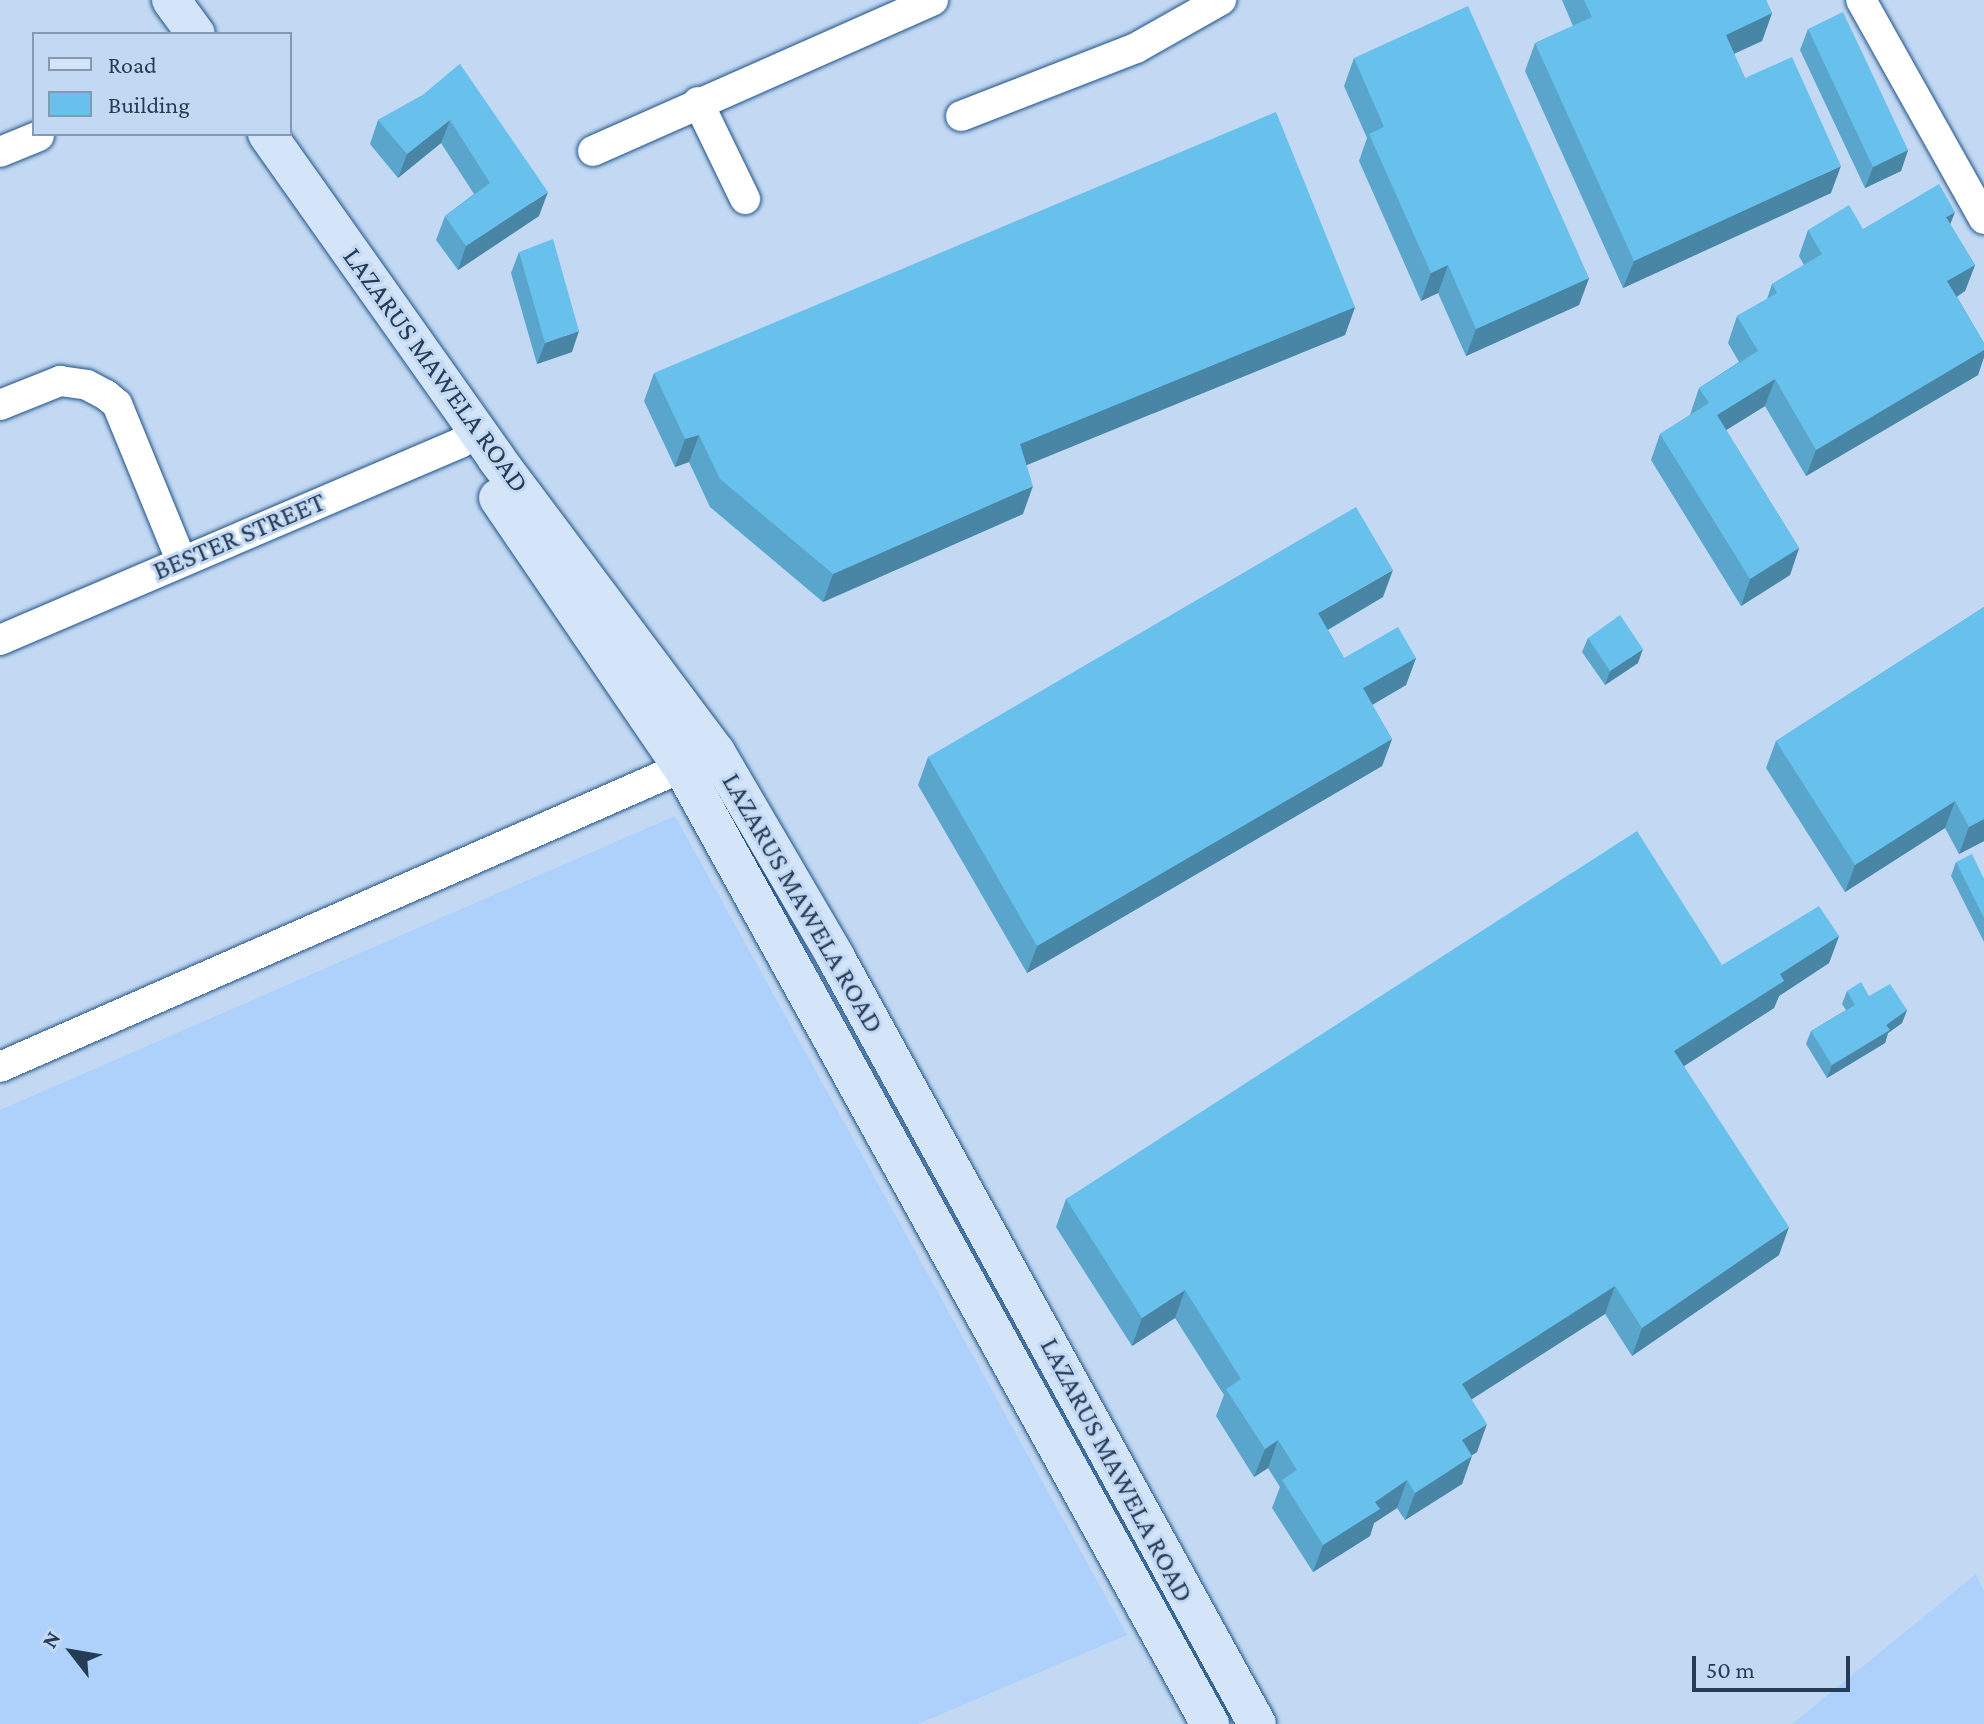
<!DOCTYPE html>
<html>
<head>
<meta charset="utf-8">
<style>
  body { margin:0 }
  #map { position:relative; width:1984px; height:1724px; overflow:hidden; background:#c3d9f3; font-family:"Crimson Pro",serif }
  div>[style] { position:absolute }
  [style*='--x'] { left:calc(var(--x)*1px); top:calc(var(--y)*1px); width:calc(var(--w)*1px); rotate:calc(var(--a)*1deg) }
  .built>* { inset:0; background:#aed1fb }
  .roads { filter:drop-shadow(0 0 2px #1e5289) drop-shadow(0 0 2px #1e5289) }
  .minor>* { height:30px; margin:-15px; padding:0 15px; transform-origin:15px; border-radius:15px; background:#fff }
  .major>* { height:38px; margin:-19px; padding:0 19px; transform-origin:19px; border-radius:19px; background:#d4e5f9 }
  .wall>* { inset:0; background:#59a5cc }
  .shaded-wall>* { inset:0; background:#4986a6 }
  .building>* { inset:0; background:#68c0ed }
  span { translate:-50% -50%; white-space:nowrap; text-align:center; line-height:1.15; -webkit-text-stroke:6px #c3d9f3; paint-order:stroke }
  .street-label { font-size:28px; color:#263c56 }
  .legend { position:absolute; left:32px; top:32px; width:260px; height:104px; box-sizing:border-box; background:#c3d9f3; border:2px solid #849ab4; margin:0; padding:10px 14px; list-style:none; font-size:24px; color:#263c56 }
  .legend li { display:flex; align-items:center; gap:16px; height:40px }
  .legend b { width:40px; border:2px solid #849ab4 }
  .north { position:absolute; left:32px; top:1612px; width:80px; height:80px; -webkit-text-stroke:6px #c3d9f3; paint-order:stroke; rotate:301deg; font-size:22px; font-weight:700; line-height:32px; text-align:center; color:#263c56 }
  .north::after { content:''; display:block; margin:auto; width:28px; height:36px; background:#263c56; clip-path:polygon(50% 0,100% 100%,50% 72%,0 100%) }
  .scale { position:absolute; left:1692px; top:1656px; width:158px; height:36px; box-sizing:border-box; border:4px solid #263c56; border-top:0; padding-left:10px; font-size:24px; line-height:28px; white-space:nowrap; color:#263c56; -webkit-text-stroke:6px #c3d9f3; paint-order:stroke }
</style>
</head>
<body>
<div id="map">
  <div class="built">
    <div style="clip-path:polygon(675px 816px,1127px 1635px,918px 1724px,0 1724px,0 1110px)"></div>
    <div style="clip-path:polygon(1976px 1574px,1984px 1591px,1984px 1724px,1792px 1724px)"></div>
  </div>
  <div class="roads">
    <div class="minor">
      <div style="--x:1861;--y:0;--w:251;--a:60.7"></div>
      <div style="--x:698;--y:102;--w:108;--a:64.1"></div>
      <div style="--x:961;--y:116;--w:188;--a:-21.2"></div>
      <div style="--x:1136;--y:48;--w:98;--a:-29.5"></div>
      <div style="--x:593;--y:151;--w:372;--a:-23.9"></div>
      <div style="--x:0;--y:152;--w:42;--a:-22.3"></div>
      <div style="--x:0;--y:405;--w:65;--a:-21.8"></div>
      <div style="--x:60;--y:381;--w:27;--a:8"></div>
      <div style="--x:87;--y:385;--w:21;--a:28"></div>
      <div style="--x:106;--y:395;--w:14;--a:39"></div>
      <div style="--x:117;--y:404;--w:169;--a:67.7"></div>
      <div style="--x:0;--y:640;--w:500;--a:-23.18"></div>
      <div style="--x:460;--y:443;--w:22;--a:-36"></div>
      <div style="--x:0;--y:1067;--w:766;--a:-23.72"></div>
    </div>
    <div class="major">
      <div style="--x:171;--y:0;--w:42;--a:53.7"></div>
      <div style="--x:267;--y:134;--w:397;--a:54.7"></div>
      <div style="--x:496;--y:458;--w:367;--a:53.2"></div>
      <div style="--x:716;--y:752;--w:236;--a:59.7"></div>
      <div style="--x:835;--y:956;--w:876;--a:61.21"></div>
      <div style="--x:498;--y:498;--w:328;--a:55.7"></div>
      <div style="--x:683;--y:769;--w:1091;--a:61.11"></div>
    </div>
  </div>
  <div class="wall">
    <div style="clip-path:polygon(1562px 0,1766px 0,1772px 13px,1762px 41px,1734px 54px,1745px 78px,1831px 193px,1623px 288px,1525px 71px,1535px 43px,1573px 26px)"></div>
    <div style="clip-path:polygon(1808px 29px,1908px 150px,1901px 171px,1865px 188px,1800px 50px)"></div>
    <div style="clip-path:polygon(1354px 58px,1589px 278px,1579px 305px,1466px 356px,1438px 293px,1421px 301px,1359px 161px,1367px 138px,1344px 86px)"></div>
    <div style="clip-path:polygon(460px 64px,539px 216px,458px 270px,436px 240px,445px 216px,474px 194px,441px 143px,398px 178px,370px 144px,378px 120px,423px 95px)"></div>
    <div style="clip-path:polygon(1950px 224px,1975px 265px,1965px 291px,1957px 297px,1984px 343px,1984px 357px,1978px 375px,1806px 476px,1765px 406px,1726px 430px,1799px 548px,1790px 575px,1741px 606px,1651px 460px,1660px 434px,1690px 415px,1699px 388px,1739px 362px,1728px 343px,1737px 316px,1767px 299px,1772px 284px,1804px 265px,1799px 256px,1808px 230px,1863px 229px)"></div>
    <div style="clip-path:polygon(519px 252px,572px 352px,537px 364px,511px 273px)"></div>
    <div style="clip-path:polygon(1355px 307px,1345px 335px,1026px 465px,1023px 514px,823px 602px,710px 507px,689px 462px,675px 467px,644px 401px,654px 373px)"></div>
    <div style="clip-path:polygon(1383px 597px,1328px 630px,1344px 658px,1416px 658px,1406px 685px,1372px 705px,1392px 739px,1382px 766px,1027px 973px,918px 785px,928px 757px)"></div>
    <div style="clip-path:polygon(1984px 607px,1984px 841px,1959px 854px,1945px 828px,1845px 892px,1766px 768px,1776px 741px)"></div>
    <div style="clip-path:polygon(1588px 638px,1638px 663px,1605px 685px,1582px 652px)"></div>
    <div style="clip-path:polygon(1956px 862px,1984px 879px,1984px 942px,1951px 876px)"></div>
    <div style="clip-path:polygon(1839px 936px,1829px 963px,1779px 996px,1774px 1008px,1684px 1066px,1779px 1255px,1632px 1356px,1605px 1314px,1471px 1399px,1477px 1452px,1472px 1455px,1462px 1484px,1405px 1520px,1397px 1508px,1374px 1523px,1370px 1536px,1313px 1572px,1272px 1508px,1280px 1487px,1268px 1468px,1254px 1477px,1216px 1416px,1224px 1395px,1175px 1318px,1132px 1346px,1056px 1227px,1066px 1199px,1722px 965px)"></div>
    <div style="clip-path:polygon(1847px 991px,1869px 996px,1907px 1010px,1902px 1023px,1888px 1033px,1885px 1043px,1827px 1078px,1806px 1044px,1811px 1031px,1846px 1010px,1842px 1004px)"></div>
  </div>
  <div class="shaded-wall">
    <div style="clip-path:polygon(1772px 13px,1762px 41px,1715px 62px,1726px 35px)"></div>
    <div style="clip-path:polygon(450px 120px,441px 143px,398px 178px,407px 154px)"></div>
    <div style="clip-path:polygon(1908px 150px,1901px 171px,1865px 188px,1873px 167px)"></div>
    <div style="clip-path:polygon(1841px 166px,1831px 193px,1623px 288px,1634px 261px)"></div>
    <div style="clip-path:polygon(548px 192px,539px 216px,458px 270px,466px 246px)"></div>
    <div style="clip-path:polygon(1955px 212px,1945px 238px,1946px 217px)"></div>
    <div style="clip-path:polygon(1448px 265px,1438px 293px,1421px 301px,1431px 273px)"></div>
    <div style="clip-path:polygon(1975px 265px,1965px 291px,1938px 308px,1947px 281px)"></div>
    <div style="clip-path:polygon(1589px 278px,1579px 305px,1466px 356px,1476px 329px)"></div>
    <div style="clip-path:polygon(1355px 307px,1345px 335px,1010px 472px,1020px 444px)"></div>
    <div style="clip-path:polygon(579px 331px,572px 352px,537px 364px,545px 343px)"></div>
    <div style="clip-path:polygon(1984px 350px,1984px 357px,1978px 375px,1806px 476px,1816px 450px)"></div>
    <div style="clip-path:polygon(1775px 379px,1765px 406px,1707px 442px,1717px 415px)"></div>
    <div style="clip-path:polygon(699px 435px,689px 462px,675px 467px,685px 439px)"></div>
    <div style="clip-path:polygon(1033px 486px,1023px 514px,823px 602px,833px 574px)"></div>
    <div style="clip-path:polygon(1799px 548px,1790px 575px,1741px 606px,1750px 579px)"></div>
    <div style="clip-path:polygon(1393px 570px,1383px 597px,1308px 641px,1318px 613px)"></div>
    <div style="clip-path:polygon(1643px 649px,1638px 663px,1605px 685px,1610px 671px)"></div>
    <div style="clip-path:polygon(1416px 658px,1406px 685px,1353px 716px,1363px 688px)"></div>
    <div style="clip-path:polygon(1392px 739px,1382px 766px,1027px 973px,1037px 946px)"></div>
    <div style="clip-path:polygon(1955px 801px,1945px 828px,1845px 892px,1855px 865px)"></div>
    <div style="clip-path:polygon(1984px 819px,1984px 841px,1959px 854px,1969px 827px)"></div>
    <div style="clip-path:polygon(1839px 936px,1829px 963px,1779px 996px,1774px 1008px,1664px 1079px,1674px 1051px,1780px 974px)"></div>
    <div style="clip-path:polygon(1907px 1010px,1902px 1023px,1888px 1033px,1885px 1043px,1827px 1078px,1832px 1065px)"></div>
    <div style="clip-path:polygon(1789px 1227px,1779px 1255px,1632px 1356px,1642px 1328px)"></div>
    <div style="clip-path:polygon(1615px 1286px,1605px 1314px,1452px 1412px,1462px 1384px)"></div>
    <div style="clip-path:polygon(1185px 1290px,1175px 1318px,1132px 1346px,1142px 1318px)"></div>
    <div style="clip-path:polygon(1487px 1424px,1477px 1452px,1452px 1468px,1462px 1440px)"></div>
    <div style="clip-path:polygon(1278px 1440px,1268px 1468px,1254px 1477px,1265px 1449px)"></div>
    <div style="clip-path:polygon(1472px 1456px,1462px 1484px,1405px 1520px,1415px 1493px)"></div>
    <div style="clip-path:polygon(1407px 1480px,1397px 1508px,1374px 1523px,1370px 1536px,1313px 1572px,1323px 1545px,1375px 1502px)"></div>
  </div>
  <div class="building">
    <div style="clip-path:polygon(1584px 0,1766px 0,1772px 13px,1726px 35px,1745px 78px,1792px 57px,1841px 166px,1634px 261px,1535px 43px,1592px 17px)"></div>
    <div style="clip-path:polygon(1468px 6px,1589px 278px,1476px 329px,1448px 265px,1431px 273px,1369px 134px,1384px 127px,1354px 58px)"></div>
    <div style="clip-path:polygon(1843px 12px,1908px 150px,1873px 167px,1808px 29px)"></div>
    <div style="clip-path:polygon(460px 64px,548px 192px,466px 246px,445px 216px,490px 183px,450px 120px,407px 154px,378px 120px,423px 95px)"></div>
    <div style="clip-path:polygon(1276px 112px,1355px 307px,1020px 444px,1033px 486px,833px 574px,720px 479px,699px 435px,685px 439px,654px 373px)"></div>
    <div style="clip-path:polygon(1939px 184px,1955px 212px,1946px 217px,1975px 265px,1947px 281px,1984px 343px,1984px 350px,1816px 450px,1775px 379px,1717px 415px,1799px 548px,1750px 579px,1660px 434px,1709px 403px,1699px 388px,1758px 351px,1737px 316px,1777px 293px,1772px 284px,1822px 254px,1808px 230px,1849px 205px,1863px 229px)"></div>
    <div style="clip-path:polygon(553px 239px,579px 331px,545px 343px,519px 252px)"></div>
    <div style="clip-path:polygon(1356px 507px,1393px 570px,1318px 613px,1344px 658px,1398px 627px,1416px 658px,1363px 688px,1392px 739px,1037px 946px,928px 757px)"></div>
    <div style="clip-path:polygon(1984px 607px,1984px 819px,1969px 827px,1955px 801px,1855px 865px,1776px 741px)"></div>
    <div style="clip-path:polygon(1620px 615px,1643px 649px,1610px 671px,1588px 638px)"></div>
    <div style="clip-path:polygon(1637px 831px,1722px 965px,1819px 906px,1839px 936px,1780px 974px,1784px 981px,1674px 1051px,1789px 1227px,1642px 1328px,1615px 1286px,1462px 1384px,1487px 1424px,1462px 1440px,1472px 1456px,1415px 1493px,1407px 1480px,1375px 1502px,1380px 1509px,1323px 1545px,1282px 1480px,1297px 1470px,1278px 1440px,1265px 1449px,1226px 1389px,1241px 1379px,1185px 1290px,1142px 1318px,1066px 1199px)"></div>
    <div style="clip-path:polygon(1972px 854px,1984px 879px,1984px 918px,1956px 862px)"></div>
    <div style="clip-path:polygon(1861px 982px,1869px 996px,1890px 984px,1907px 1010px,1886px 1025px,1890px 1030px,1832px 1065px,1811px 1031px,1855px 1005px,1847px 991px)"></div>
  </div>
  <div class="street-label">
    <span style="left:436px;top:370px;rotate:54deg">LAZARUS MAWELA ROAD</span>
    <span style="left:239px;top:536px;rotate:-23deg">BESTER STREET</span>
    <span style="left:803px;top:903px;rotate:60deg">LAZARUS MAWELA ROAD</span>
    <span style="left:1117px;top:1470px;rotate:62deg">LAZARUS MAWELA ROAD</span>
  </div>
  <ul class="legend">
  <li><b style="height:10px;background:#d4e5f9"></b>Road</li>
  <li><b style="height:22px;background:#68c0ed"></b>Building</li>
  </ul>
  <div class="north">N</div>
  <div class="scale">50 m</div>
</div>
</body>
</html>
